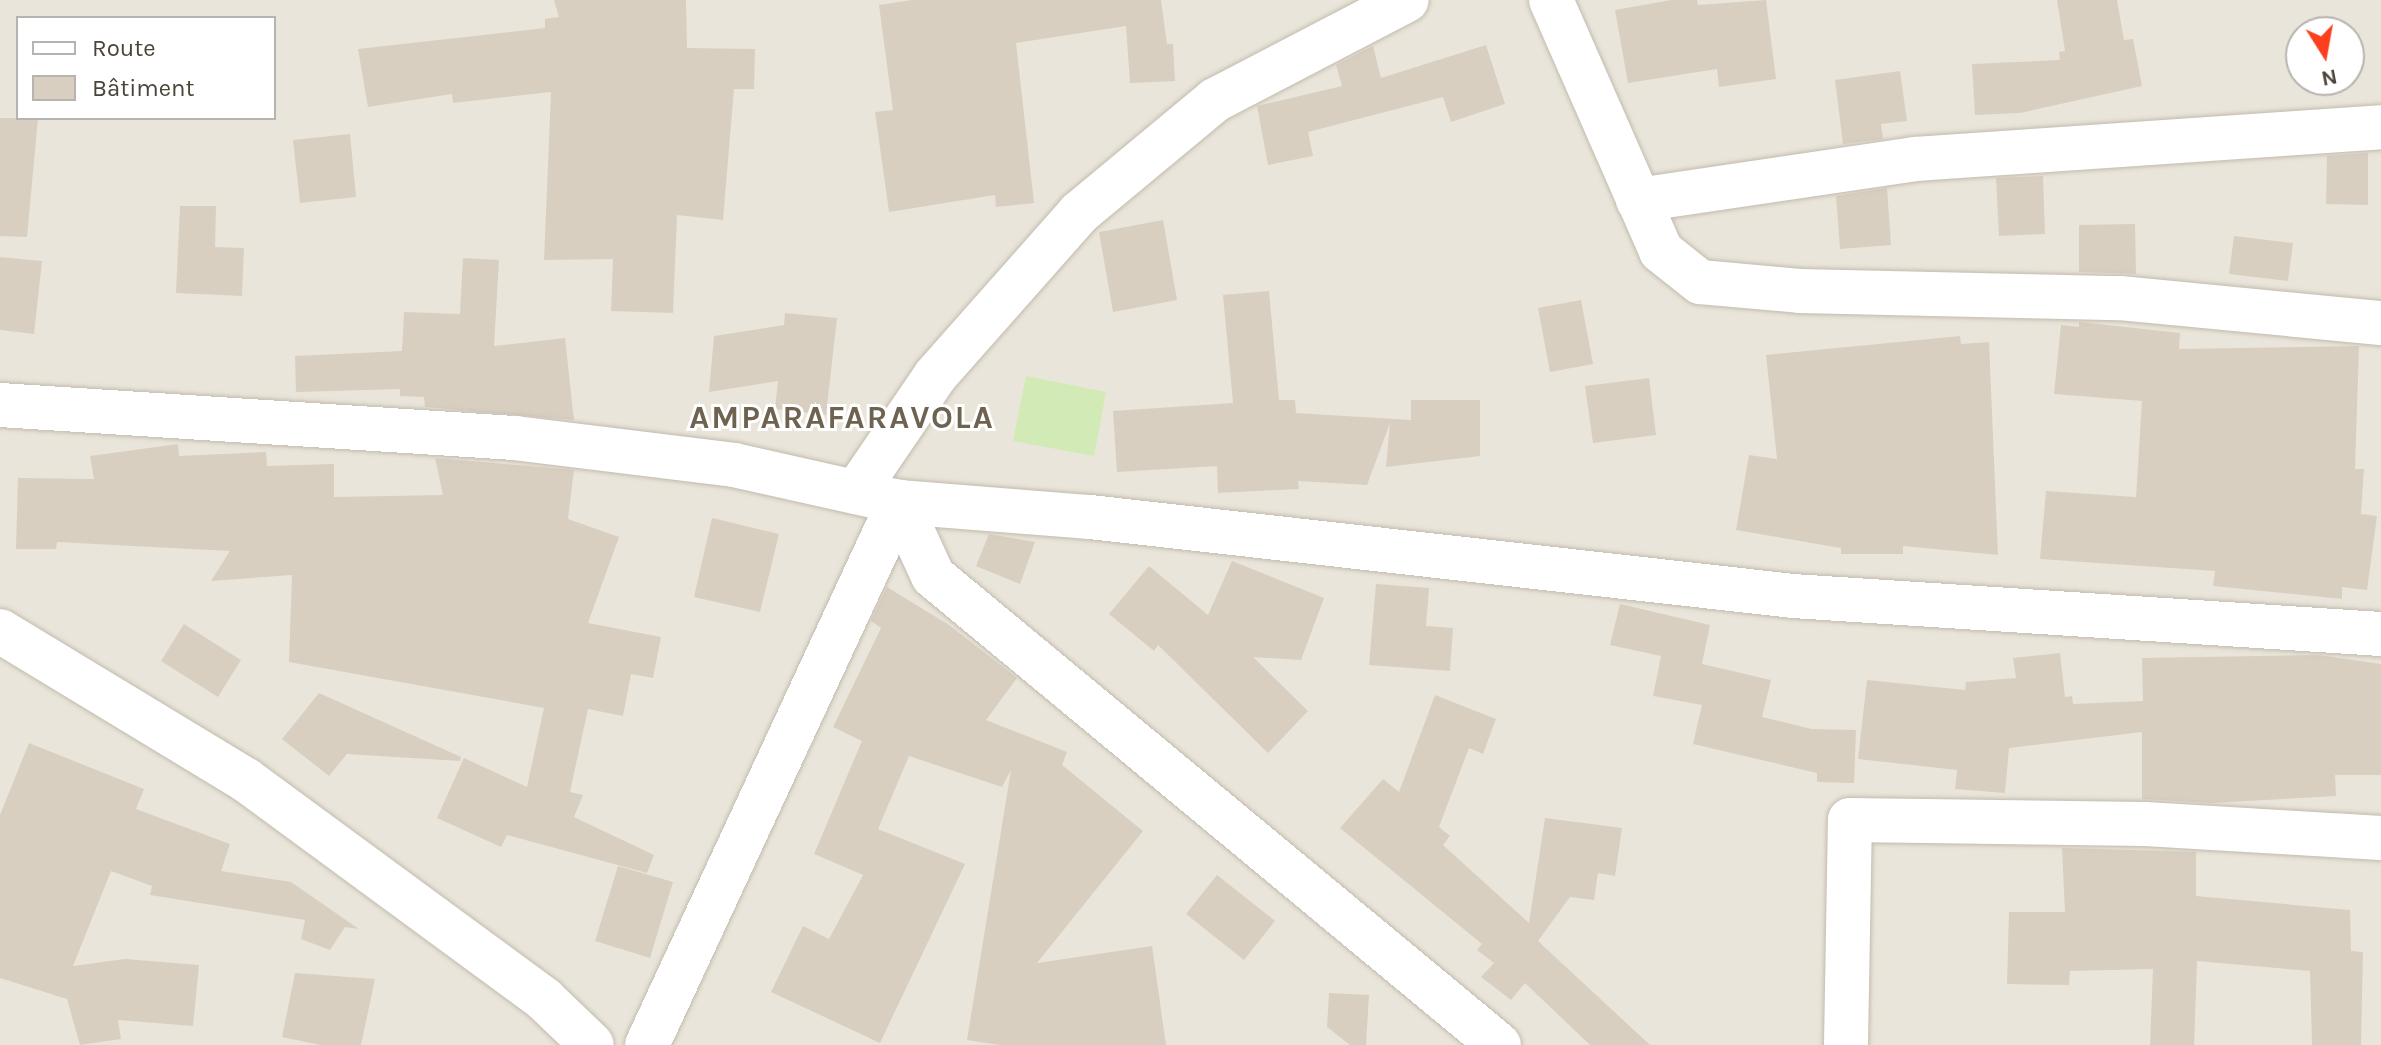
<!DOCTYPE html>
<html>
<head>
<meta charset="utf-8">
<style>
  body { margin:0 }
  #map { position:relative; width:2381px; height:1045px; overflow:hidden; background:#f6f3ec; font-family:Karla,sans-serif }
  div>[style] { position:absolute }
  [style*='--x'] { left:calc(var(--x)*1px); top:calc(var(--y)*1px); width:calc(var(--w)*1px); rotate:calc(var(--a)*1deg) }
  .residential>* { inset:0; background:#eae5da }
  .green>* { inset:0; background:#d2eab5 }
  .building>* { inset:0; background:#d8cfc1 }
  .roads { filter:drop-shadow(0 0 2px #c2bbae) drop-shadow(0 0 2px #c2bbae) }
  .minor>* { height:44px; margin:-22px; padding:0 22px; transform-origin:22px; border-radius:22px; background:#fff }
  span { translate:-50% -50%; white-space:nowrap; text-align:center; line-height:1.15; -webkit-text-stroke:6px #fff; paint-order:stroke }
  .district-label { font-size:32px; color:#6e6250; font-weight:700; letter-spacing:2px }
  .legend { position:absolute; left:16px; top:16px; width:260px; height:104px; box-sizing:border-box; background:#fff; border:2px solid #b7b4b0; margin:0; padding:10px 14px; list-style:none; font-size:24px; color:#4b4439 }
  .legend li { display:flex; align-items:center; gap:16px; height:40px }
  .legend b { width:40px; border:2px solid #b7b4b0 }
  .north { position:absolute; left:2285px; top:16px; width:80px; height:80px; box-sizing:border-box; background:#fff; border:2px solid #b7b4b0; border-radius:50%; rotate:169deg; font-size:22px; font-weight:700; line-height:32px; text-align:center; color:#4b4439 }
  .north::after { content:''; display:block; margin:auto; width:28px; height:36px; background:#fc3f1d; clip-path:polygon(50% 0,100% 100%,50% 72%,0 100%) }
</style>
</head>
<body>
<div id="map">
  <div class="residential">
    <div style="clip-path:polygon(evenodd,0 0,2381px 0,2381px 1045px,0 1045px,0 0,18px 18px,274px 18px,274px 118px,18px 118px,18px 18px,0 0,2301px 32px,2349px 32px,2349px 80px,2301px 80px,2301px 32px)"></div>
  </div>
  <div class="green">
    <div style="clip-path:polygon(1026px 376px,1106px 392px,1094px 456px,1013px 441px)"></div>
  </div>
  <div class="building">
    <div style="clip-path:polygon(554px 0,686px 0,687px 48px,755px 49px,754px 89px,734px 89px,723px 220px,677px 215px,673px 313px,611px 311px,613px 259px,544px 260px,551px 92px,453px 103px,452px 94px,368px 107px,358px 49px,545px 28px,545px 19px,559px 17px)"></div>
    <div style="clip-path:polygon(912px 0,1161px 0,1167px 44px,1173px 44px,1175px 81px,1130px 83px,1126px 26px,1016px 43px,1034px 203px,996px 207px,995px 195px,889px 212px,875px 112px,893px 110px,879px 5px)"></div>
    <div style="clip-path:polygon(1671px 0,1697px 0,1698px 5px,1766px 0,1776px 79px,1719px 87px,1717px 69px,1628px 83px,1615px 10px)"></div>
    <div style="clip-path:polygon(2057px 0,2117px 0,2124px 40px,2133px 39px,2142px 86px,2020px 113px,1975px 115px,1972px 64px,2060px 60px,2059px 52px,2065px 51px)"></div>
    <div style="clip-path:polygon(1486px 45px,1505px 104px,1451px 122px,1443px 97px,1308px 132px,1313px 156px,1268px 165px,1257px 106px,1342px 86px,1336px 65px,1373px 46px,1381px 78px)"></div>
    <div style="clip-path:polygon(1900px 71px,1907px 121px,1881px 124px,1883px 139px,1843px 144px,1835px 80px)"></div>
    <div style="clip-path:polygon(0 118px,38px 118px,27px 237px,0 236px)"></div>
    <div style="clip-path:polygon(350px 134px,356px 197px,300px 203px,293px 140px)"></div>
    <div style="clip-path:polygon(2368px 153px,2368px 205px,2326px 204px,2327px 156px)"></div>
    <div style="clip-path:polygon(2043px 176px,2045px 234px,1999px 236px,1996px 178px)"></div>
    <div style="clip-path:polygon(1887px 188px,1891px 245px,1840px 249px,1836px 196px)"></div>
    <div style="clip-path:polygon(180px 206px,216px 206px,215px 247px,244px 248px,242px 296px,176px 293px)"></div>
    <div style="clip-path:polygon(1163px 220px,1177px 300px,1113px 312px,1099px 232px)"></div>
    <div style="clip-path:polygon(2135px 224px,2136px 274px,2079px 272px,2079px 225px)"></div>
    <div style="clip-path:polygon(2234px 236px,2293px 243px,2288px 281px,2229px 274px)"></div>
    <div style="clip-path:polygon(0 257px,42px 261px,34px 334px,0 330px)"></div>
    <div style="clip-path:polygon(463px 258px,499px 260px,494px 346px,565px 338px,574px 420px,425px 407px,424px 397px,400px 396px,400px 389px,296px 392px,295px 356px,402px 351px,404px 312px,460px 314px)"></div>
    <div style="clip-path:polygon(1269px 291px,1279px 400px,1295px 400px,1296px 413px,1411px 420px,1411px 400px,1480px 400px,1480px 456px,1386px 467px,1390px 423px,1367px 485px,1298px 481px,1299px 489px,1218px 493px,1217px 466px,1117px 472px,1113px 411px,1233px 403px,1223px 295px)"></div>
    <div style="clip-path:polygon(1581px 300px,1593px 364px,1550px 372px,1538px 308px)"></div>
    <div style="clip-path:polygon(785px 313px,837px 318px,826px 415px,775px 409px,778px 381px,709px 392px,714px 336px,784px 325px)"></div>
    <div style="clip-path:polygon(2079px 322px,2180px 333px,2179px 349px,2359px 346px,2355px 469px,2364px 469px,2361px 514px,2377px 516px,2367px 590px,2342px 587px,2342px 599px,2213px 586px,2215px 571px,2040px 559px,2046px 491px,2136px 497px,2142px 401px,2054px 394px,2061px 325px,2079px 327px)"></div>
    <div style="clip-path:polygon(1960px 336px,1961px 344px,1989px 342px,1998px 555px,1903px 546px,1903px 554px,1841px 554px,1841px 548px,1736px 530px,1749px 455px,1777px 459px,1766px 355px)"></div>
    <div style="clip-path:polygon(1649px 378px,1656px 435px,1593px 443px,1585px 386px)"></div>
    <div style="clip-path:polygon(178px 444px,179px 456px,266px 452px,267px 466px,334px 464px,334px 497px,443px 495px,435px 458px,574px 470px,568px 519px,619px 537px,588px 623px,661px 637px,653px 678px,631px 674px,623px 716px,588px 709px,570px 792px,583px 795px,574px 817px,654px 855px,647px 873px,507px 835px,501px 847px,437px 818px,464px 758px,527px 787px,544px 708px,289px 662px,292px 575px,211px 581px,230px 551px,57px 542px,56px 549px,16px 549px,18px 478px,94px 479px,90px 456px)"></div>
    <div style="clip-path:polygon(712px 518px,779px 534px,760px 612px,694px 597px)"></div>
    <div style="clip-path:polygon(989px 534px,1035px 542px,1020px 584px,976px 566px)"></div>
    <div style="clip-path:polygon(1232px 561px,1324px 598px,1301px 660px,1253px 657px,1308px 711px,1268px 753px,1158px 645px,1154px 651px,1109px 614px,1149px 566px,1208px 615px)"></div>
    <div style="clip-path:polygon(1376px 584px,1429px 588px,1426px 626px,1453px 628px,1450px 671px,1369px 665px)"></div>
    <div style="clip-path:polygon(887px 587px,949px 625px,1017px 678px,986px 720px,1067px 752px,1062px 765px,1143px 831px,1037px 963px,1152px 946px,1166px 1045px,1000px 1045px,967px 1040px,1011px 770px,1002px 787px,909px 756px,878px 829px,965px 864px,880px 1043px,771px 992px,803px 926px,829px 939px,863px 875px,814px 854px,862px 741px,833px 727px,881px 628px,871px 621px)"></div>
    <div style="clip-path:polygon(1620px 604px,1710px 625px,1702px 664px,1771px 680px,1762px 717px,1812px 729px,1856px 730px,1854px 783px,1817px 782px,1817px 773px,1693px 744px,1702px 705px,1653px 696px,1661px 656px,1610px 645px)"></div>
    <div style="clip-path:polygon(184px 624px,241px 660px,218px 697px,161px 661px)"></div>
    <div style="clip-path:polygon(2060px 653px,2065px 697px,2072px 696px,2073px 704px,2143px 701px,2142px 658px,2318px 655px,2381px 664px,2381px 775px,2335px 775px,2336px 796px,2210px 803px,2142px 799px,2142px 732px,2009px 748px,2005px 793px,1955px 789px,1957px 770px,1858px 759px,1867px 680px,1965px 690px,1966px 682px,2016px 678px,2013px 658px)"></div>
    <div style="clip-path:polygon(319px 693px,461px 757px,460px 761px,347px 754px,329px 776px,282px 739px)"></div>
    <div style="clip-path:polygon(1435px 695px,1496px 719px,1483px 754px,1469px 748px,1439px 827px,1450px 836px,1443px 845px,1529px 923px,1545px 818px,1622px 828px,1615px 876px,1598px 873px,1594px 900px,1570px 897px,1538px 941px,1650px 1045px,1590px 1045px,1525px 983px,1511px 1000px,1481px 977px,1494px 963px,1477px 950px,1482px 944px,1340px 828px,1383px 779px,1399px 792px)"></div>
    <div style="clip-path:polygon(29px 743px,144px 789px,136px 809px,230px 844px,221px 871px,291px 882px,359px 929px,345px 927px,330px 950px,301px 939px,305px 920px,150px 895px,152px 886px,111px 871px,73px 966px,125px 959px,199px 965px,193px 1026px,118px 1020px,121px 1039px,80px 1045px,67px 999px,0 978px,0 815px)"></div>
    <div style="clip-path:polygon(2062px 848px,2196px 852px,2196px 896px,2350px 910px,2351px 951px,2363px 952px,2361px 1045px,2312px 1045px,2310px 971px,2197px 961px,2194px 1045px,2150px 1045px,2153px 969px,2070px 971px,2069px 985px,2007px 984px,2009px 912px,2065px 912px)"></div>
    <div style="clip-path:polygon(618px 866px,673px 882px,650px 958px,595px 941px)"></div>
    <div style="clip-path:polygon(1217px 875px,1275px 921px,1244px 960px,1186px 914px)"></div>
    <div style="clip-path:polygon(295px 973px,375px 979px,361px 1045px,320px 1045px,282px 1037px)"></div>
    <div style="clip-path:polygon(1329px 993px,1369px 995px,1366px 1045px,1350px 1045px,1327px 1027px)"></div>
  </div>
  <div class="roads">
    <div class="minor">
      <div style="--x:1551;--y:0;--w:274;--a:66.3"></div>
      <div style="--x:1661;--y:251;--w:50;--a:38.5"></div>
      <div style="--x:1700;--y:282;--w:100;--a:5.1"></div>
      <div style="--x:1800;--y:291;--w:320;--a:1.3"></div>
      <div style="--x:2120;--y:298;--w:262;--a:5.5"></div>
      <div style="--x:1638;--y:200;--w:280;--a:-8.4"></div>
      <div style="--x:1915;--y:159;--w:467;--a:-3.9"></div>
      <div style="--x:0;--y:405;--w:516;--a:3.67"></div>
      <div style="--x:515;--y:438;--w:221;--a:7"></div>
      <div style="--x:734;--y:465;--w:169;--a:12.6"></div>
      <div style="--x:899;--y:502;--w:192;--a:4.5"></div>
      <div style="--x:1090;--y:517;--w:707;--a:6.41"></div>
      <div style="--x:1793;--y:596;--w:589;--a:3.7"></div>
      <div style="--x:856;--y:492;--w:140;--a:-55.7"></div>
      <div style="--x:935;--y:376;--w:217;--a:-48.5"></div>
      <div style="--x:1079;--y:213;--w:177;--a:-39.7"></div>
      <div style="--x:1215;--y:100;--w:216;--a:-27.5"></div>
      <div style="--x:899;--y:502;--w:81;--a:65.3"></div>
      <div style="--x:933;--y:576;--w:735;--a:39.65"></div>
      <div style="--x:0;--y:631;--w:288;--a:31.2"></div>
      <div style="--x:246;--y:780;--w:370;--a:36.3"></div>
      <div style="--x:544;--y:999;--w:66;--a:43.8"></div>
      <div style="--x:647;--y:1045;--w:599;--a:-65.1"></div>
      <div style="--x:1846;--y:1045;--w:225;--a:-89"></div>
      <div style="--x:1850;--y:820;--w:295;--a:0.8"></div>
      <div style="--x:2145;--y:824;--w:236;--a:3.4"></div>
    </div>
  </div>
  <div class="district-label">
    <span style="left:842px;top:418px">AMPARAFARAVOLA</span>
  </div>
  <ul class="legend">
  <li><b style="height:10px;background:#fff"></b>Route</li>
  <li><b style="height:22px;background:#d8cfc1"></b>Bâtiment</li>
  </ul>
  <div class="north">N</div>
</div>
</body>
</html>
